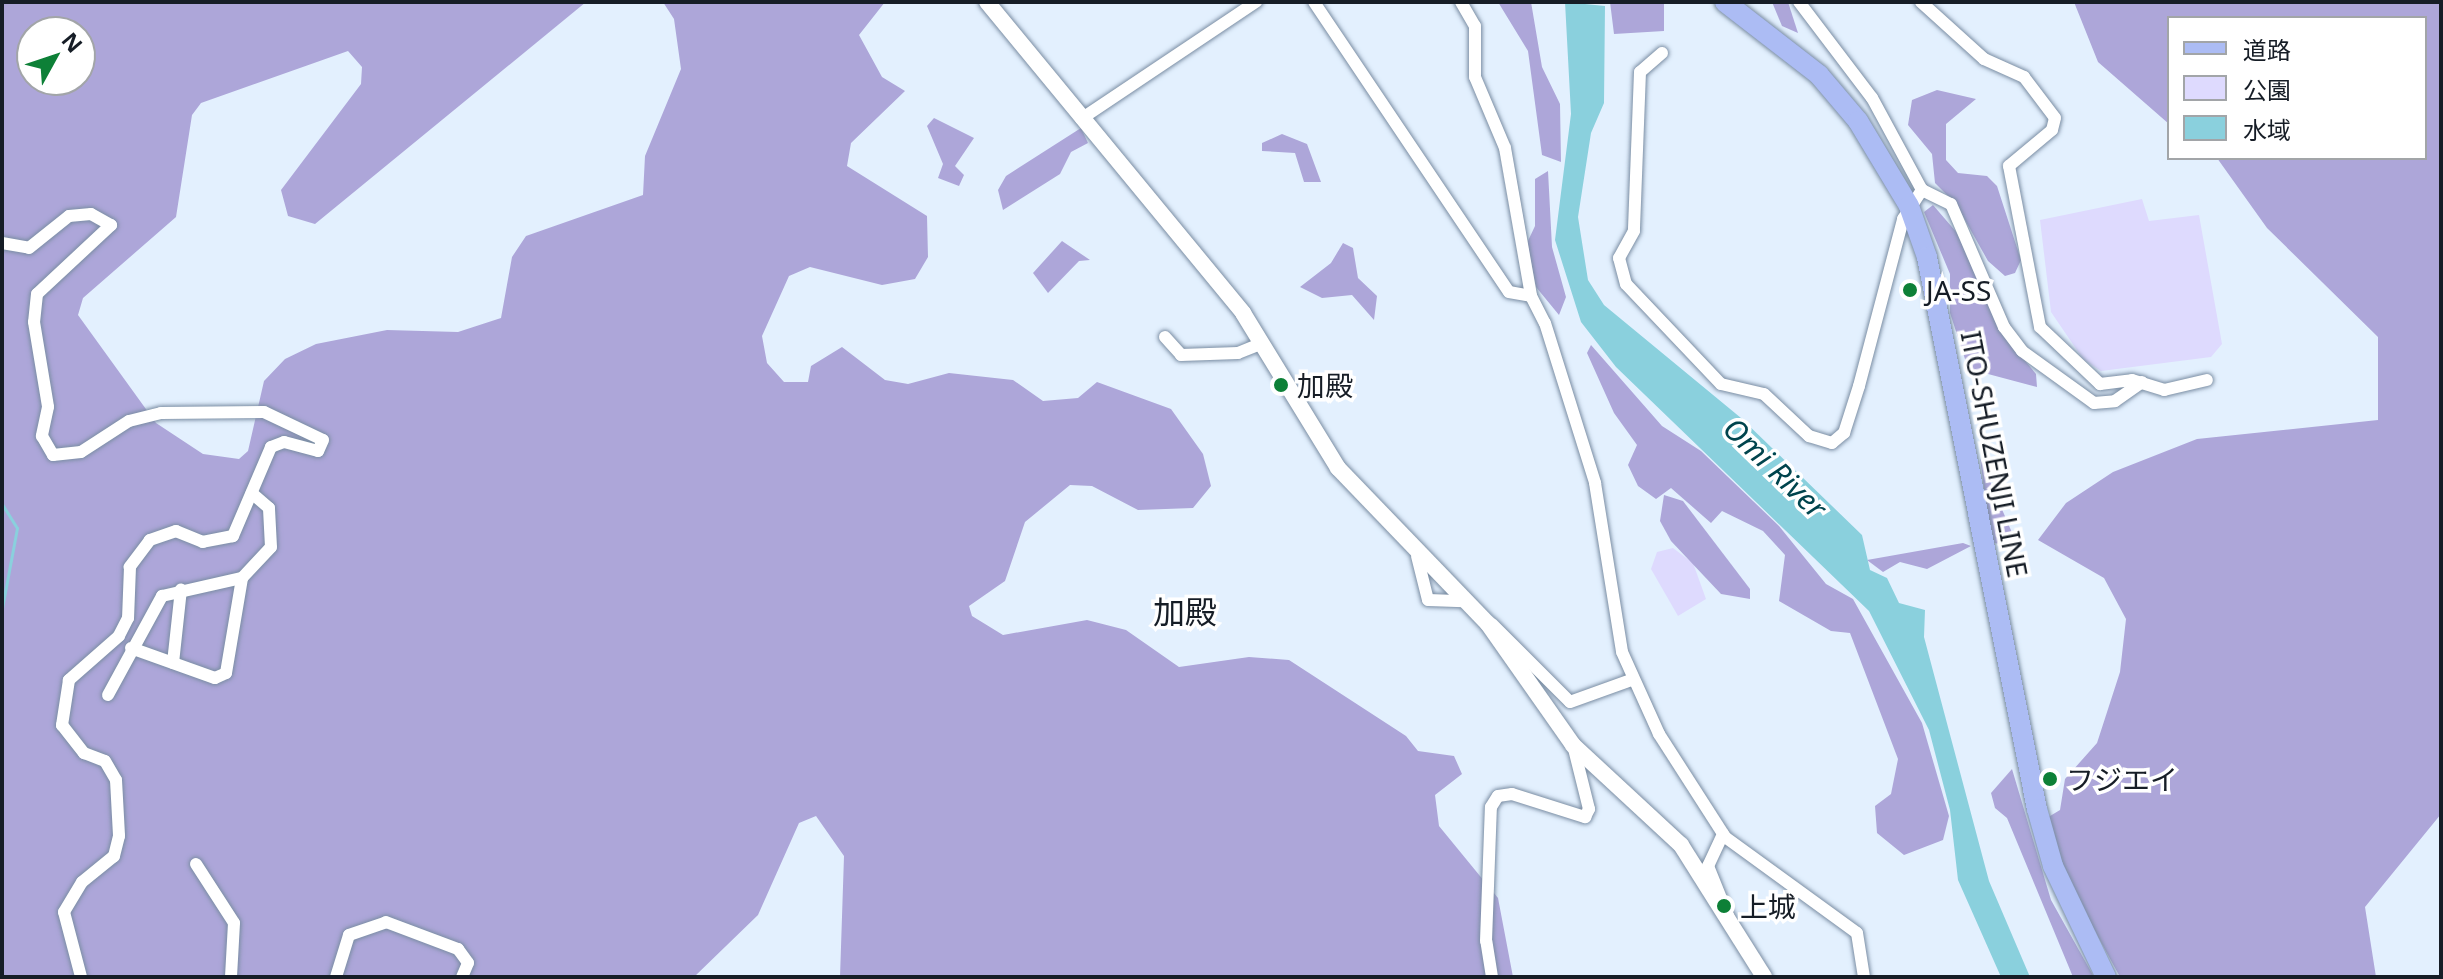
<!DOCTYPE html>
<html>
<head>
<meta charset="utf-8">
<style>
  body { margin:0 }
  #map { position:relative; width:2443px; height:979px; overflow:hidden; background:#e3f0fe; font-family:"Noto Sans","Noto Sans JP",sans-serif }
  div>[style] { position:absolute }
  [style*='--x'] { left:calc(var(--x)*1px); top:calc(var(--y)*1px); width:calc(var(--w)*1px); rotate:calc(var(--a)*1deg) }
  .green>* { inset:0; background:#dedafe }
  .forest>* { inset:0; background:#ada6d9 }
  .water>* { inset:0; background:#8ad0dd }
  .stream>* { height:3px; margin:-1.5px; padding:0 1.5px; transform-origin:1.5px; border-radius:1.5px; background:#8ad0dd }
  .roads { filter:drop-shadow(0 0 2px #7a8da3) drop-shadow(0 0 2px #7a8da3) }
  .minor>* { height:12px; margin:-6px; padding:0 6px; transform-origin:6px; border-radius:6px; background:#fff }
  .tertiary>* { height:16px; margin:-8px; padding:0 8px; transform-origin:8px; border-radius:8px; background:#fff }
  .primary>* { height:20px; margin:-10px; padding:0 10px; transform-origin:10px; border-radius:10px; background:#acbcf4 }
  .dots>* { width:22px; height:22px; translate:-50% -50%; box-sizing:border-box; border:4px solid #fff; border-radius:50% }
  span { translate:-50% -50%; white-space:nowrap; text-align:center; line-height:1.15; -webkit-text-stroke:7px #fff; paint-order:stroke }
  .poi-label { font-size:28px; color:#161d26 }
  .left { translate:0 -50%; text-align:left }
  .street-label { font-size:28px; color:#161d26 }
  .water-label { font-size:30px; color:#00444d; font-style:italic }
  .quarter-label { font-size:32px; color:#161d26 }
  .frame { position:absolute; inset:0; border:4px solid #161d26; pointer-events:none }
  .legend { position:absolute; left:2167px; top:16px; width:260px; height:144px; box-sizing:border-box; background:#fff; border:2px solid #a2a5a8; margin:0; padding:10px 14px; list-style:none; font-size:24px; color:#161d26 }
  .legend li { display:flex; align-items:center; gap:16px; height:40px }
  .legend b { width:40px; border:2px solid #a2a5a8 }
  .north { position:absolute; left:16px; top:16px; width:80px; height:80px; box-sizing:border-box; background:#fff; border:2px solid #a2a5a8; border-radius:50%; rotate:50deg; font-size:22px; font-weight:700; line-height:32px; text-align:center; color:#161d26 }
  .north::after { content:''; display:block; margin:auto; width:28px; height:36px; background:#0d8037; clip-path:polygon(50% 0,100% 100%,50% 72%,0 100%) }
</style>
</head>
<body>
<div id="map">
  <div class="green">
    <div style="clip-path:polygon(2142px 199px,2149px 221px,2199px 215px,2222px 344px,2211px 357px,2101px 371px,2083px 359px,2051px 312px,2040px 220px)"></div>
    <div style="clip-path:polygon(1673px 548px,1693px 563px,1706px 599px,1678px 616px,1651px 569px,1657px 552px)"></div>
  </div>
  <div class="forest">
    <div style="clip-path:polygon(evenodd,2px 2px,586px 2px,315px 224px,288px 216px,281px 190px,361px 84px,362px 67px,348px 51px,201px 103px,192px 115px,176px 217px,83px 298px,78px 315px,156px 423px,203px 454px,239px 459px,248px 451px,264px 381px,285px 359px,316px 344px,387px 330px,458px 332px,501px 318px,512px 257px,526px 236px,643px 195px,645px 156px,681px 69px,674px 19px,663px 2px,885px 2px,859px 35px,882px 77px,905px 91px,851px 143px,847px 166px,927px 216px,928px 257px,915px 279px,882px 285px,810px 267px,789px 276px,762px 336px,767px 363px,784px 382px,808px 382px,811px 366px,842px 347px,885px 380px,908px 384px,949px 373px,1013px 380px,1043px 401px,1078px 398px,1097px 382px,1171px 409px,1203px 454px,1211px 486px,1193px 508px,1138px 510px,1092px 486px,1070px 485px,1025px 522px,1005px 581px,969px 606px,972px 616px,1003px 635px,1087px 620px,1126px 630px,1179px 667px,1249px 657px,1289px 660px,1406px 736px,1418px 751px,1454px 756px,1462px 774px,1435px 795px,1439px 826px,1498px 898px,1513px 977px,840px 977px,844px 856px,816px 816px,799px 823px,758px 915px,694px 977px,2px 977px,2px 2px,32px 32px,80px 32px,80px 80px,32px 80px,32px 32px)"></div>
    <div style="clip-path:polygon(1498px 2px,1531px 2px,1542px 67px,1560px 104px,1561px 162px,1542px 155px,1528px 51px)"></div>
    <div style="clip-path:polygon(1610px 2px,1664px 2px,1664px 31px,1614px 34px)"></div>
    <div style="clip-path:polygon(1772px 2px,1788px 2px,1798px 33px,1782px 26px)"></div>
    <div style="clip-path:polygon(2074px 2px,2441px 2px,2441px 814px,2365px 907px,2376px 977px,2120px 977px,2068px 882px,2045px 819px,2060px 810px,2065px 779px,2097px 743px,2120px 672px,2126px 619px,2104px 578px,2038px 540px,2066px 503px,2113px 472px,2197px 439px,2378px 420px,2378px 337px,2267px 228px,2217px 158px,2425px 158px,2425px 18px,2169px 18px,2169px 124px,2098px 62px)"></div>
    <div style="clip-path:polygon(1937px 90px,1976px 99px,1946px 124px,1946px 160px,1958px 173px,1987px 176px,1997px 186px,2021px 260px,2015px 273px,2005px 276px,1988px 261px,1956px 204px,1935px 183px,1932px 154px,1908px 125px,1912px 100px)"></div>
    <div style="clip-path:polygon(934px 118px,974px 138px,955px 166px,964px 175px,959px 186px,938px 178px,943px 164px,927px 126px)"></div>
    <div style="clip-path:polygon(1081px 128px,1088px 143px,1071px 152px,1060px 174px,1003px 210px,998px 190px,1006px 176px)"></div>
    <div style="clip-path:polygon(1282px 134px,1307px 144px,1321px 182px,1304px 182px,1295px 153px,1262px 151px,1262px 143px)"></div>
    <div style="clip-path:polygon(1548px 171px,1552px 247px,1566px 297px,1559px 315px,1536px 287px,1527px 243px,1535px 226px,1535px 179px)"></div>
    <div style="clip-path:polygon(1933px 205px,1964px 241px,2003px 334px,2036px 374px,2037px 387px,1973px 370px,1965px 359px,1950px 313px,1950px 274px,1924px 212px)"></div>
    <div style="clip-path:polygon(1062px 241px,1090px 260px,1079px 261px,1048px 293px,1033px 273px)"></div>
    <div style="clip-path:polygon(1343px 243px,1353px 248px,1358px 278px,1377px 296px,1374px 320px,1352px 295px,1322px 298px,1300px 287px,1331px 263px)"></div>
    <div style="clip-path:polygon(1591px 345px,1662px 426px,1701px 451px,1779px 526px,1826px 584px,1853px 599px,1922px 723px,1949px 816px,1943px 840px,1904px 855px,1877px 833px,1875px 806px,1891px 794px,1898px 759px,1850px 633px,1831px 631px,1779px 601px,1785px 555px,1763px 531px,1722px 511px,1711px 523px,1671px 488px,1656px 499px,1638px 486px,1628px 465px,1637px 445px,1614px 413px,1587px 353px)"></div>
    <div style="clip-path:polygon(1980px 458px,2013px 535px,2014px 548px,1991px 542px)"></div>
    <div style="clip-path:polygon(1664px 495px,1683px 501px,1750px 589px,1750px 599px,1721px 594px,1671px 541px,1660px 521px)"></div>
    <div style="clip-path:polygon(1963px 543px,1971px 546px,1927px 569px,1900px 562px,1883px 572px,1867px 560px)"></div>
    <div style="clip-path:polygon(2012px 769px,2051px 900px,2094px 977px,2073px 977px,2007px 818px,1995px 808px,1991px 793px)"></div>
  </div>
  <div class="water">
    <div style="clip-path:polygon(1565px 2px,1605px 6px,1604px 103px,1591px 133px,1578px 217px,1588px 280px,1604px 305px,1741px 418px,1862px 535px,1870px 570px,1887px 578px,1899px 603px,1925px 610px,1924px 637px,1989px 881px,2030px 977px,2001px 977px,1958px 880px,1950px 810px,1929px 730px,1869px 611px,1616px 367px,1581px 322px,1555px 240px,1571px 114px)"></div>
  </div>
  <div class="stream">
    <div style="--x:2;--y:504;--w:28;--a:58"></div>
    <div style="--x:17;--y:528;--w:81;--a:100.6"></div>
  </div>
  <div class="roads">
    <div class="minor">
      <div style="--x:1314;--y:2;--w:349;--a:56.1"></div>
      <div style="--x:1509;--y:292;--w:22;--a:10"></div>
      <div style="--x:1531;--y:296;--w:30;--a:63"></div>
      <div style="--x:1545;--y:323;--w:168;--a:72.6"></div>
      <div style="--x:1595;--y:483;--w:171;--a:80.9"></div>
      <div style="--x:1622;--y:652;--w:90;--a:65.7"></div>
      <div style="--x:1659;--y:734;--w:122;--a:57.3"></div>
      <div style="--x:1725;--y:837;--w:163;--a:36"></div>
      <div style="--x:1857;--y:933;--w:45;--a:81"></div>
      <div style="--x:1461;--y:2;--w:28;--a:60"></div>
      <div style="--x:1475;--y:26;--w:51;--a:90"></div>
      <div style="--x:1475;--y:77;--w:77;--a:67.1"></div>
      <div style="--x:1505;--y:148;--w:150;--a:80"></div>
      <div style="--x:1921;--y:2;--w:85;--a:42.1"></div>
      <div style="--x:1984;--y:59;--w:44;--a:24.2"></div>
      <div style="--x:2024;--y:77;--w:51;--a:52.9"></div>
      <div style="--x:2055;--y:118;--w:12;--a:104"></div>
      <div style="--x:2052;--y:130;--w:56;--a:140.1"></div>
      <div style="--x:2009;--y:166;--w:164;--a:79.1"></div>
      <div style="--x:2040;--y:327;--w:83;--a:43.5"></div>
      <div style="--x:2100;--y:384;--w:32;--a:-7"></div>
      <div style="--x:2132;--y:380;--w:34;--a:17"></div>
      <div style="--x:2164;--y:390;--w:44;--a:-13.1"></div>
      <div style="--x:1662;--y:53;--w:29;--a:139"></div>
      <div style="--x:1640;--y:72;--w:159;--a:92.2"></div>
      <div style="--x:1634;--y:231;--w:31;--a:119"></div>
      <div style="--x:1619;--y:258;--w:27;--a:75"></div>
      <div style="--x:1626;--y:284;--w:138;--a:46.5"></div>
      <div style="--x:1721;--y:384;--w:44;--a:13.1"></div>
      <div style="--x:1764;--y:394;--w:62;--a:43"></div>
      <div style="--x:1809;--y:436;--w:24;--a:17"></div>
      <div style="--x:1832;--y:443;--w:16;--a:-40"></div>
      <div style="--x:1844;--y:433;--w:49;--a:-72.3"></div>
      <div style="--x:1859;--y:386;--w:173;--a:-75.2"></div>
      <div style="--x:1903;--y:219;--w:35;--a:-57"></div>
      <div style="--x:1922;--y:190;--w:105;--a:-118.5"></div>
      <div style="--x:1872;--y:98;--w:121;--a:-127.2"></div>
      <div style="--x:1081;--y:119;--w:211;--a:-33.8"></div>
      <div style="--x:1922;--y:190;--w:32;--a:26"></div>
      <div style="--x:1951;--y:204;--w:134;--a:66.7"></div>
      <div style="--x:2004;--y:327;--w:30;--a:53"></div>
      <div style="--x:2022;--y:351;--w:89;--a:35.8"></div>
      <div style="--x:2094;--y:403;--w:21;--a:-5"></div>
      <div style="--x:2115;--y:401;--w:33;--a:-35"></div>
      <div style="--x:2;--y:243;--w:27;--a:10"></div>
      <div style="--x:29;--y:248;--w:51;--a:-38.7"></div>
      <div style="--x:69;--y:216;--w:22;--a:-5"></div>
      <div style="--x:91;--y:214;--w:23;--a:29"></div>
      <div style="--x:111;--y:225;--w:101;--a:137"></div>
      <div style="--x:37;--y:294;--w:28;--a:96"></div>
      <div style="--x:34;--y:322;--w:86;--a:80.6"></div>
      <div style="--x:48;--y:407;--w:30;--a:102"></div>
      <div style="--x:42;--y:436;--w:22;--a:60"></div>
      <div style="--x:53;--y:455;--w:28;--a:-6"></div>
      <div style="--x:81;--y:452;--w:57;--a:-32.9"></div>
      <div style="--x:129;--y:421;--w:33;--a:-14"></div>
      <div style="--x:161;--y:413;--w:103;--a:-0.6"></div>
      <div style="--x:264;--y:412;--w:65;--a:25.4"></div>
      <div style="--x:323;--y:440;--w:12;--a:114"></div>
      <div style="--x:318;--y:451;--w:35;--a:-165"></div>
      <div style="--x:284;--y:442;--w:14;--a:159"></div>
      <div style="--x:271;--y:447;--w:97;--a:113.1"></div>
      <div style="--x:233;--y:536;--w:31;--a:169"></div>
      <div style="--x:203;--y:542;--w:29;--a:-158"></div>
      <div style="--x:176;--y:531;--w:28;--a:161"></div>
      <div style="--x:150;--y:540;--w:34;--a:127"></div>
      <div style="--x:130;--y:567;--w:51;--a:92.2"></div>
      <div style="--x:128;--y:618;--w:20;--a:117"></div>
      <div style="--x:119;--y:636;--w:67;--a:138.7"></div>
      <div style="--x:69;--y:680;--w:46;--a:98.8"></div>
      <div style="--x:62;--y:725;--w:36;--a:52"></div>
      <div style="--x:84;--y:753;--w:22;--a:21"></div>
      <div style="--x:105;--y:761;--w:22;--a:60"></div>
      <div style="--x:116;--y:780;--w:56;--a:86.9"></div>
      <div style="--x:119;--y:836;--w:21;--a:104"></div>
      <div style="--x:114;--y:856;--w:41;--a:140.9"></div>
      <div style="--x:82;--y:882;--w:35;--a:121"></div>
      <div style="--x:64;--y:912;--w:67;--a:75.3"></div>
      <div style="--x:1165;--y:337;--w:24;--a:48"></div>
      <div style="--x:1181;--y:355;--w:57;--a:-2"></div>
      <div style="--x:1238;--y:353;--w:27;--a:-22"></div>
      <div style="--x:1417;--y:556;--w:45;--a:76"></div>
      <div style="--x:1428;--y:600;--w:36;--a:2"></div>
      <div style="--x:1492;--y:624;--w:110;--a:45"></div>
      <div style="--x:1570;--y:702;--w:65;--a:-19.8"></div>
      <div style="--x:131;--y:648;--w:89;--a:19.7"></div>
      <div style="--x:215;--y:678;--w:12;--a:-24"></div>
      <div style="--x:226;--y:673;--w:96;--a:-80.4"></div>
      <div style="--x:173;--y:663;--w:74;--a:-83.8"></div>
      <div style="--x:108;--y:695;--w:113;--a:-61.4"></div>
      <div style="--x:162;--y:596;--w:82;--a:-12.7"></div>
      <div style="--x:242;--y:578;--w:42;--a:-46.9"></div>
      <div style="--x:271;--y:547;--w:39;--a:-93"></div>
      <div style="--x:269;--y:508;--w:23;--a:-139"></div>
      <div style="--x:1723;--y:834;--w:35;--a:115"></div>
      <div style="--x:1708;--y:866;--w:61;--a:68"></div>
      <div style="--x:196;--y:864;--w:70;--a:57.2"></div>
      <div style="--x:234;--y:923;--w:54;--a:93.2"></div>
      <div style="--x:336;--y:977;--w:44;--a:-72.8"></div>
      <div style="--x:349;--y:935;--w:39;--a:-19"></div>
      <div style="--x:386;--y:922;--w:77;--a:20.6"></div>
      <div style="--x:458;--y:949;--w:17;--a:54"></div>
      <div style="--x:468;--y:963;--w:15;--a:113"></div>
      <div style="--x:1492;--y:977;--w:36;--a:-99"></div>
      <div style="--x:1486;--y:941;--w:134;--a:-87.9"></div>
      <div style="--x:1491;--y:807;--w:13;--a:-58"></div>
      <div style="--x:1498;--y:796;--w:14;--a:-8"></div>
      <div style="--x:1512;--y:794;--w:77;--a:17.5"></div>
      <div style="--x:1585;--y:817;--w:9;--a:-63"></div>
      <div style="--x:1589;--y:809;--w:66;--a:-104"></div>
    </div>
    <div class="tertiary">
      <div style="--x:987;--y:2;--w:403;--a:50.5"></div>
      <div style="--x:1243;--y:313;--w:182;--a:58.5"></div>
      <div style="--x:1338;--y:468;--w:216;--a:46.1"></div>
      <div style="--x:1488;--y:624;--w:148;--a:54.9"></div>
      <div style="--x:1573;--y:745;--w:147;--a:42.8"></div>
      <div style="--x:1681;--y:845;--w:156;--a:57.8"></div>
    </div>
    <div class="primary">
      <div style="--x:1725;--y:2;--w:119;--a:37.8"></div>
      <div style="--x:1819;--y:75;--w:60;--a:49.7"></div>
      <div style="--x:1858;--y:121;--w:99;--a:59"></div>
      <div style="--x:1909;--y:206;--w:54;--a:70.6"></div>
      <div style="--x:1927;--y:257;--w:563;--a:78.73"></div>
      <div style="--x:2037;--y:809;--w:59;--a:74.3"></div>
      <div style="--x:2053;--y:866;--w:123;--a:64.5"></div>
    </div>
  </div>
  <div class="dots">
    <div style="left:1910px;top:290px;background:#0d8037"></div>
    <div style="left:1281px;top:385px;background:#0d8037"></div>
    <div style="left:2050px;top:779px;background:#0d8037"></div>
    <div style="left:1724px;top:906px;background:#0d8037"></div>
  </div>
  <div class="poi-label">
    <span class="left" style="left:1926px;top:290px">JA-SS</span>
    <span class="left" style="left:1297px;top:385px">加殿</span>
    <span class="left" style="left:2066px;top:779px">フジエイ</span>
    <span class="left" style="left:1740px;top:906px">上城</span>
  </div>
  <div class="street-label">
    <span style="left:1995px;top:454px;rotate:79deg">ITO-SHUZENJI LINE</span>
  </div>
  <div class="water-label">
    <span style="left:1775px;top:468px;rotate:44deg">Omi River</span>
  </div>
  <div class="quarter-label">
    <span style="left:1185px;top:612px">加殿</span>
  </div>
  <div class="frame"></div>
  <ul class="legend">
  <li><b style="height:10px;background:#acbcf4"></b>道路</li>
  <li><b style="height:22px;background:#dedafe"></b>公園</li>
  <li><b style="height:22px;background:#8ad0dd"></b>水域</li>
  </ul>
  <div class="north">N</div>
</div>
</body>
</html>
